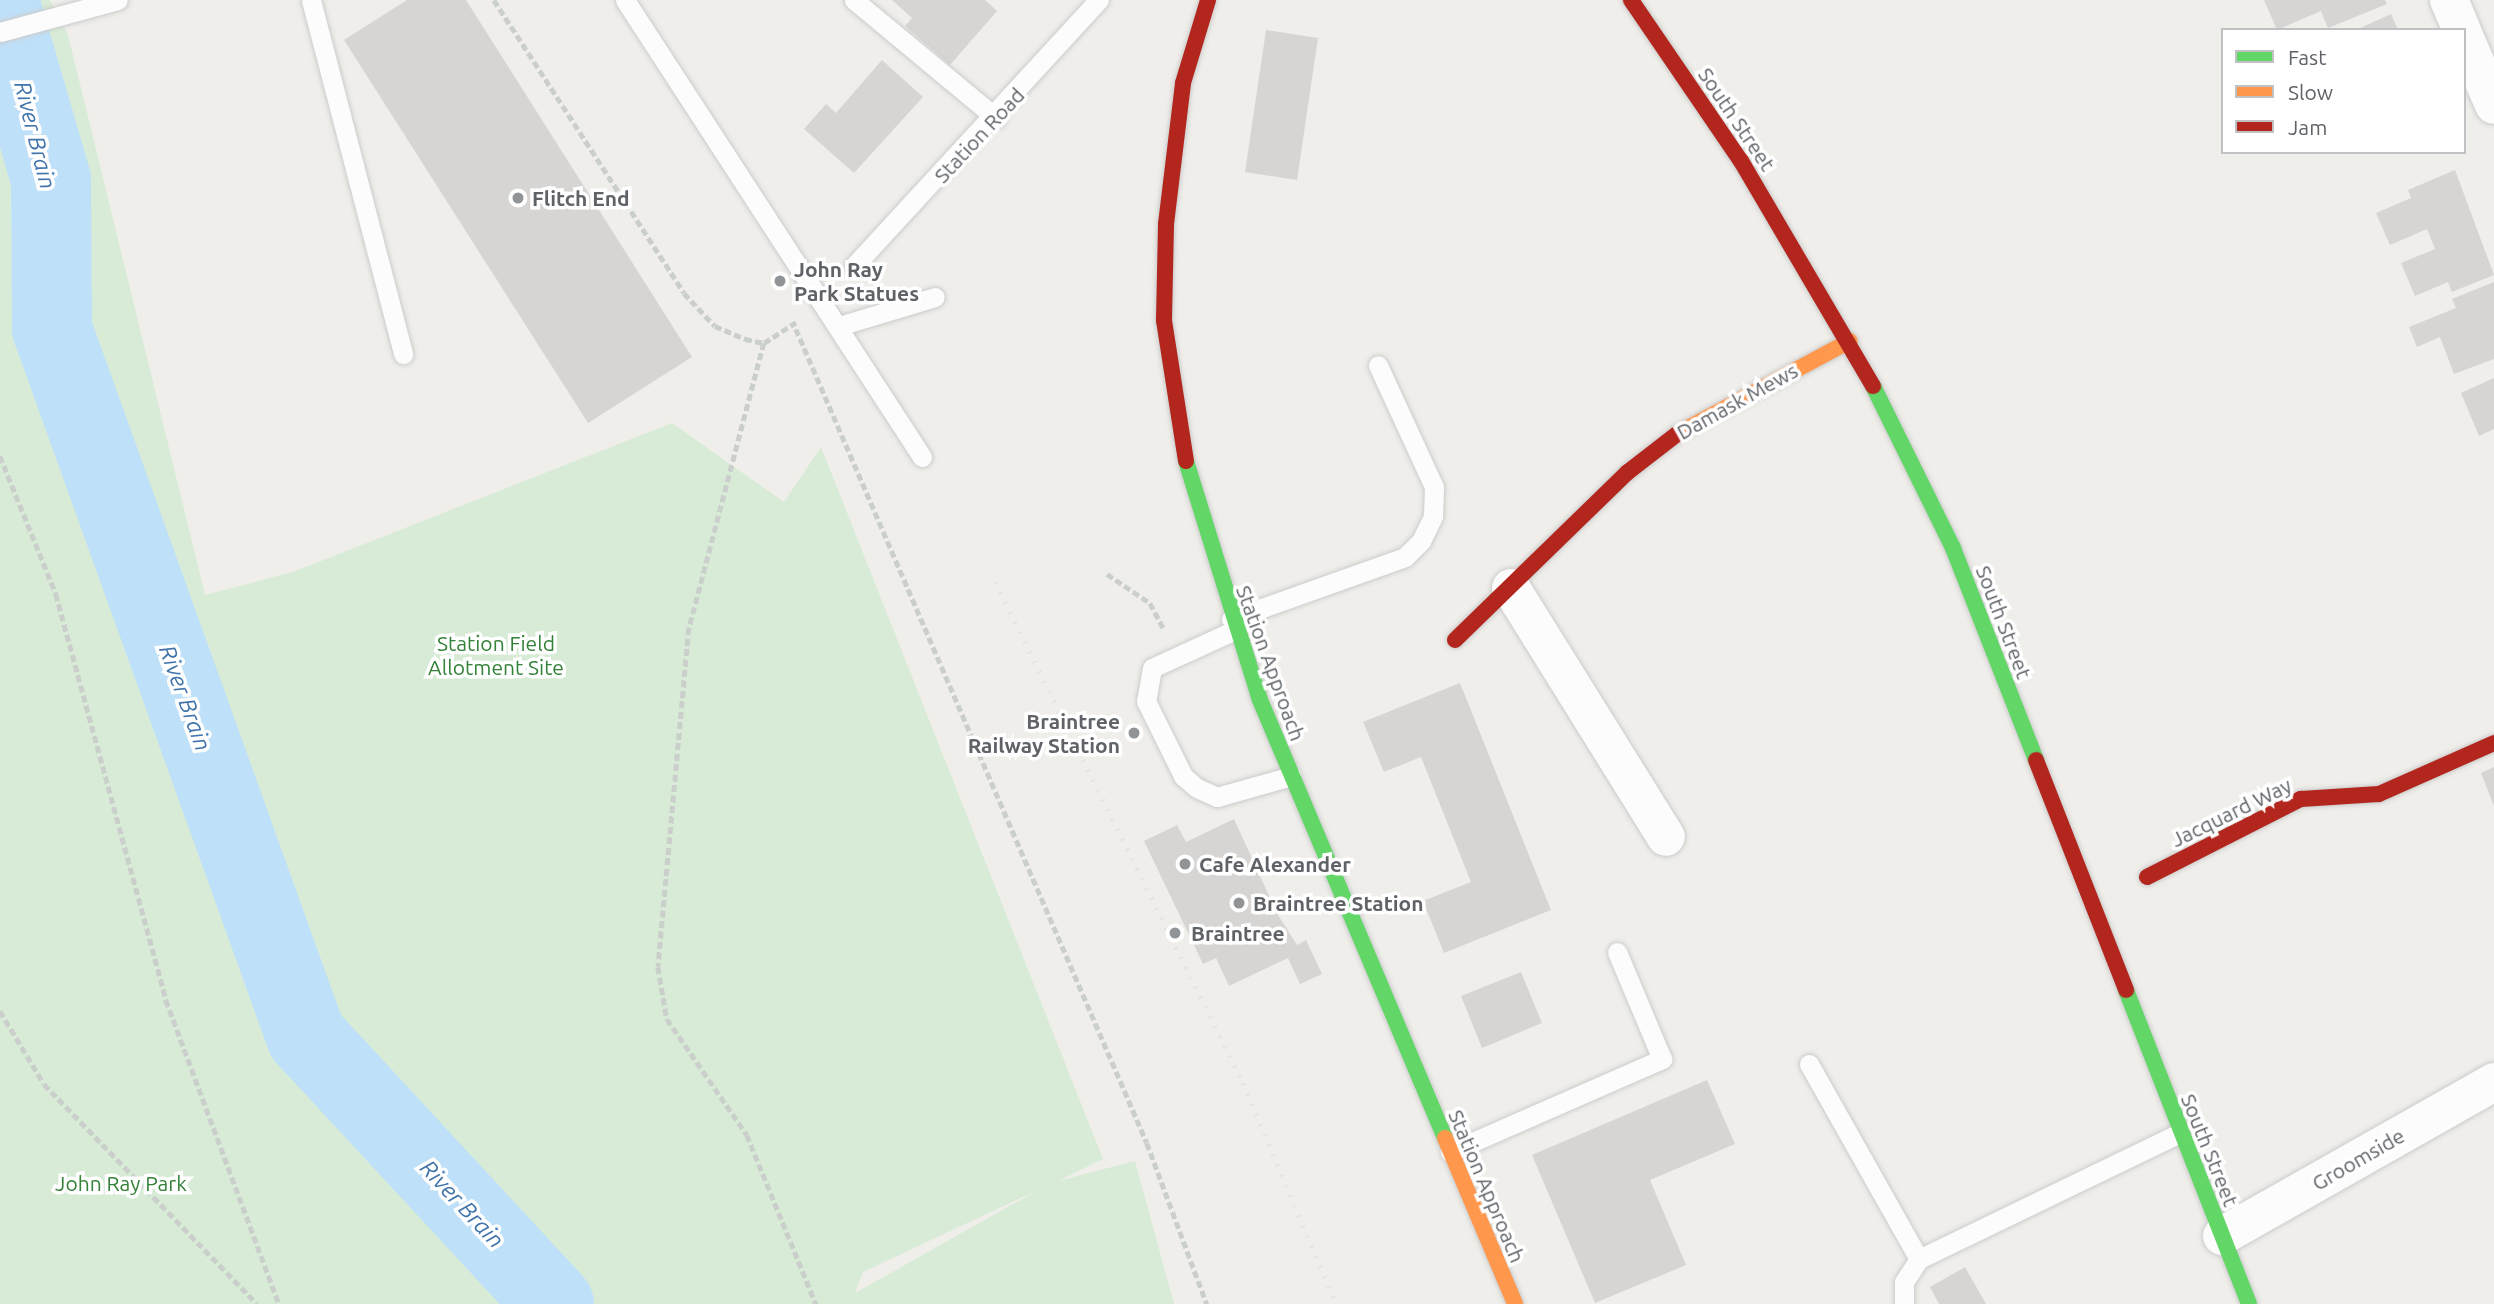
<!DOCTYPE html>
<html>
<head>
<meta charset="utf-8">
<style>
  body { margin:0 }
  #map { position:relative; width:2494px; height:1304px; overflow:hidden; background:#efeeea; font-family:Ubuntu,sans-serif }
  div>[style] { position:absolute }
  [style*='--x'] { left:calc(var(--x)*1px); top:calc(var(--y)*1px); width:calc(var(--w)*1px); rotate:calc(var(--a)*1deg) }
  .green>* { inset:0; background:#d8ebd6 }
  .river>* { height:80px; margin:-40px; padding:0 40px; transform-origin:40px; border-radius:40px; background:#bfe0f9 }
  .building>* { inset:0; background:#d6d5d3 }
  .path>* { height:4.5px; margin-top:-2.25px; transform-origin:0; background:repeating-linear-gradient(90deg,#cacfcc 0 7px,transparent 0 10.5px) }
  .roads { filter:drop-shadow(0 0 2px #cbcccc) drop-shadow(0 0 2px #cbcccc) }
  .lane>* { height:19px; margin:-9.5px; padding:0 9.5px; transform-origin:9.5px; border-radius:9.5px; background:#fdfcfc }
  .street>* { height:38px; margin:-19px; padding:0 19px; transform-origin:19px; border-radius:19px; background:#fdfcfc }
  .fast>* { height:16px; margin:-8px; padding:0 8px; transform-origin:8px; border-radius:8px; background:#63d668 }
  .slow>* { height:16px; margin:-8px; padding:0 8px; transform-origin:8px; border-radius:8px; background:#ff974d }
  .jam>* { height:16px; margin:-8px; padding:0 8px; transform-origin:8px; border-radius:8px; background:#b3261e }
  .rail>* { height:5px; margin-top:-2.5px; transform-origin:0; background:repeating-linear-gradient(90deg,#e4e4e4 0 2px,transparent 0 11px) }
  .dots>* { width:19px; height:19px; translate:-50% -50%; box-sizing:border-box; border:4px solid #fff; border-radius:50% }
  span { translate:-50% -50%; white-space:nowrap; text-align:center; line-height:1.15; -webkit-text-stroke:7px #fff; paint-order:stroke }
  .street-label { font-size:21px; color:#5f6368 }
  .poi-label { font-size:21px; color:#5f6368; font-weight:700 }
  .left { translate:0 -50%; text-align:left }
  .right { translate:-100% -50%; text-align:right }
  .park-label { font-size:21px; color:#348238 }
  .water-label { font-size:23px; color:#4174aa; font-style:italic }
  .legend { position:absolute; left:2221px; top:28px; width:245px; height:126px; box-sizing:border-box; background:#fff; border:2px solid #bfc1c3; margin:0; padding:9px 12px; list-style:none; font-size:21px; color:#5f6368 }
  .legend li { display:flex; align-items:center; gap:14px; height:35px }
  .legend b { width:35px; border:2px solid #bfc1c3 }
</style>
</head>
<body>
<div id="map">
  <div class="green">
    <div style="clip-path:polygon(evenodd,0 0,50px 0,68px 35px,205px 595px,293px 572px,672px 423px,784px 502px,821px 447px,1103px 1159px,1058px 1181px,1135px 1161px,1174px 1304px,0 1304px,0 0,1040px 1189px,855px 1293px,863px 1272px,1040px 1189px)"></div>
  </div>
  <div class="river">
    <div style="--x:0;--y:4;--w:183;--a:73.8"></div>
    <div style="--x:51;--y:180;--w:149;--a:89.6"></div>
    <div style="--x:52;--y:329;--w:751;--a:70.24"></div>
    <div style="--x:306;--y:1036;--w:365;--a:47.2"></div>
  </div>
  <div class="building">
    <div style="clip-path:polygon(407px 0,466px 0,692px 357px,588px 423px,344px 40px)"></div>
    <div style="clip-path:polygon(892px 0,985px 0,997px 11px,950px 65px,905px 26px,912px 18px)"></div>
    <div style="clip-path:polygon(2264px 0,2385px 0,2387px 4px,2328px 28px,2321px 11px,2277px 30px)"></div>
    <div style="clip-path:polygon(2391px 14px,2398px 30px,2356px 30px)"></div>
    <div style="clip-path:polygon(1266px 30px,1318px 38px,1297px 180px,1245px 172px)"></div>
    <div style="clip-path:polygon(882px 60px,923px 97px,854px 173px,804px 129px,826px 104px,836px 113px)"></div>
    <div style="clip-path:polygon(2455px 170px,2494px 275px,2452px 292px,2448px 282px,2415px 296px,2401px 263px,2435px 249px,2427px 229px,2390px 245px,2376px 213px,2411px 198px,2408px 190px)"></div>
    <div style="clip-path:polygon(2494px 282px,2494px 359px,2454px 374px,2440px 337px,2417px 347px,2409px 327px,2456px 308px,2452px 299px)"></div>
    <div style="clip-path:polygon(2494px 378px,2494px 429px,2479px 436px,2461px 393px)"></div>
    <div style="clip-path:polygon(1460px 683px,1551px 910px,1444px 953px,1423px 901px,1471px 882px,1421px 757px,1384px 772px,1363px 722px)"></div>
    <div style="clip-path:polygon(2494px 767px,2494px 806px,2481px 773px)"></div>
    <div style="clip-path:polygon(1234px 819px,1278px 915px,1297px 945px,1306px 940px,1322px 974px,1300px 984px,1288px 958px,1229px 986px,1216px 958px,1203px 964px,1144px 841px,1177px 825px,1186px 842px)"></div>
    <div style="clip-path:polygon(1521px 972px,1542px 1023px,1482px 1048px,1461px 996px)"></div>
    <div style="clip-path:polygon(1707px 1080px,1735px 1144px,1650px 1180px,1686px 1265px,1595px 1303px,1532px 1155px)"></div>
    <div style="clip-path:polygon(1965px 1267px,1986px 1304px,1939px 1304px,1930px 1287px)"></div>
  </div>
  <div class="path">
    <div style="--x:494;--y:0;--w:349;--a:57"></div>
    <div style="--x:684;--y:293;--w:45;--a:46.8"></div>
    <div style="--x:715;--y:326;--w:33;--a:23"></div>
    <div style="--x:745;--y:339;--w:19;--a:12"></div>
    <div style="--x:764;--y:343;--w:38;--a:-33"></div>
    <div style="--x:796;--y:329;--w:886;--a:66.67"></div>
    <div style="--x:1147;--y:1143;--w:172;--a:69.6"></div>
    <div style="--x:764;--y:343;--w:295;--a:104.7"></div>
    <div style="--x:689;--y:628;--w:340;--a:95.2"></div>
    <div style="--x:658;--y:967;--w:53;--a:80.2"></div>
    <div style="--x:667;--y:1019;--w:141;--a:55.4"></div>
    <div style="--x:747;--y:1135;--w:183;--a:67.8"></div>
    <div style="--x:0;--y:456;--w:149;--a:67.9"></div>
    <div style="--x:56;--y:594;--w:421;--a:74.8"></div>
    <div style="--x:166;--y:1000;--w:324;--a:69.6"></div>
    <div style="--x:1107;--y:574;--w:52;--a:34"></div>
    <div style="--x:1150;--y:603;--w:30;--a:62"></div>
    <div style="--x:0;--y:1011;--w:85;--a:58.9"></div>
    <div style="--x:44;--y:1084;--w:306;--a:45.9"></div>
  </div>
  <div class="roads">
    <div class="lane">
      <div style="--x:311;--y:0;--w:366;--a:75.4"></div>
      <div style="--x:625;--y:0;--w:545;--a:56.98"></div>
      <div style="--x:854;--y:0;--w:185;--a:39.7"></div>
      <div style="--x:0;--y:32;--w:122;--a:-15.2"></div>
      <div style="--x:854;--y:266;--w:362;--a:-47.4"></div>
      <div style="--x:839;--y:326;--w:100;--a:-16.8"></div>
      <div style="--x:1231;--y:619;--w:185;--a:-19.6"></div>
      <div style="--x:1405;--y:557;--w:23;--a:-45"></div>
      <div style="--x:1421;--y:541;--w:28;--a:-64"></div>
      <div style="--x:1433;--y:516;--w:29;--a:-88"></div>
      <div style="--x:1434;--y:487;--w:134;--a:-114.7"></div>
      <div style="--x:1235;--y:630;--w:91;--a:155.4"></div>
      <div style="--x:1152;--y:668;--w:34;--a:100"></div>
      <div style="--x:1146;--y:701;--w:84;--a:63.7"></div>
      <div style="--x:1183;--y:776;--w:18;--a:41"></div>
      <div style="--x:1197;--y:788;--w:22;--a:24"></div>
      <div style="--x:1217;--y:797;--w:77;--a:-15.8"></div>
      <div style="--x:1809;--y:1064;--w:224;--a:60.6"></div>
      <div style="--x:1450;--y:1152;--w:232;--a:-23.7"></div>
      <div style="--x:1662;--y:1059;--w:116;--a:-112.8"></div>
      <div style="--x:1904;--y:1304;--w:22;--a:-90"></div>
      <div style="--x:1904;--y:1282;--w:27;--a:-57"></div>
      <div style="--x:1919;--y:1259;--w:290;--a:-25.8"></div>
    </div>
    <div class="street">
      <div style="--x:2449;--y:0;--w:33;--a:67"></div>
      <div style="--x:2464;--y:36;--w:75;--a:66.5"></div>
      <div style="--x:1511;--y:588;--w:293;--a:58.1"></div>
      <div style="--x:2222;--y:1236;--w:313;--a:-29.5"></div>
    </div>
    <div class="fast">
      <div style="--x:1873;--y:386;--w:181;--a:63.7"></div>
      <div style="--x:1953;--y:548;--w:228;--a:68.6"></div>
      <div style="--x:1186;--y:461;--w:250;--a:72.8"></div>
      <div style="--x:1260;--y:700;--w:475;--a:67.1"></div>
      <div style="--x:2126;--y:990;--w:337;--a:68.6"></div>
    </div>
    <div class="slow">
      <div style="--x:1677;--y:434;--w:196;--a:-28.3"></div>
      <div style="--x:1445;--y:1138;--w:180;--a:67.1"></div>
    </div>
    <div class="jam">
      <div style="--x:1631;--y:0;--w:195;--a:55.7"></div>
      <div style="--x:1741;--y:161;--w:261;--a:59.6"></div>
      <div style="--x:1186;--y:461;--w:143;--a:-98.9"></div>
      <div style="--x:1164;--y:320;--w:96;--a:-88.8"></div>
      <div style="--x:1166;--y:224;--w:142;--a:-83.1"></div>
      <div style="--x:1183;--y:83;--w:87;--a:-73.2"></div>
      <div style="--x:1455;--y:640;--w:241;--a:-44.2"></div>
      <div style="--x:1628;--y:472;--w:62;--a:-37.8"></div>
      <div style="--x:2036;--y:760;--w:247;--a:68.6"></div>
      <div style="--x:2147;--y:877;--w:173;--a:-26.9"></div>
      <div style="--x:2301;--y:799;--w:78;--a:-3.7"></div>
      <div style="--x:2379;--y:794;--w:126;--a:-23.9"></div>
    </div>
  </div>
  <div class="rail">
    <div style="--x:995;--y:582;--w:559;--a:63.66"></div>
    <div style="--x:1243;--y:1083;--w:240;--a:67.2"></div>
  </div>
  <div class="dots">
    <div style="left:518px;top:198px;background:#919496"></div>
    <div style="left:780px;top:281px;background:#919496"></div>
    <div style="left:1134px;top:733px;background:#919496"></div>
    <div style="left:1185px;top:864px;background:#919496"></div>
    <div style="left:1239px;top:903px;background:#919496"></div>
    <div style="left:1175px;top:933px;background:#919496"></div>
  </div>
  <div class="street-label">
    <span style="left:1737px;top:119px;rotate:56deg">South Street</span>
    <span style="left:979px;top:135px;rotate:-47deg">Station Road</span>
    <span style="left:1737px;top:401px;rotate:-29deg">Damask Mews</span>
    <span style="left:2004px;top:622px;rotate:69deg">South Street</span>
    <span style="left:1271px;top:663px;rotate:70deg">Station Approach</span>
    <span style="left:2231px;top:812px;rotate:-26deg">Jacquard Way</span>
    <span style="left:2210px;top:1150px;rotate:68deg">South Street</span>
    <span style="left:2358px;top:1159px;rotate:-30deg">Groomside</span>
    <span style="left:1487px;top:1186px;rotate:67deg">Station Approach</span>
  </div>
  <div class="poi-label">
    <span class="left" style="left:532px;top:198px">Flitch End</span>
    <span class="left" style="left:794px;top:281px">John Ray<br>Park Statues</span>
    <span class="right" style="left:1120px;top:733px">Braintree<br>Railway Station</span>
    <span class="left" style="left:1199px;top:864px">Cafe Alexander</span>
    <span class="left" style="left:1253px;top:903px">Braintree Station</span>
    <span class="left" style="left:1191px;top:933px">Braintree</span>
  </div>
  <div class="park-label">
    <span style="left:496px;top:655px">Station Field<br>Allotment Site</span>
    <span style="left:121px;top:1183px">John Ray Park</span>
  </div>
  <div class="water-label">
    <span style="left:35px;top:135px;rotate:76deg">River Brain</span>
    <span style="left:185px;top:698px;rotate:70deg">River Brain</span>
    <span style="left:462px;top:1204px;rotate:47deg">River Brain</span>
  </div>
  <ul class="legend">
  <li><b style="height:9px;background:#63d668"></b>Fast</li>
  <li><b style="height:9px;background:#ff974d"></b>Slow</li>
  <li><b style="height:9px;background:#b3261e"></b>Jam</li>
  </ul>
</div>
</body>
</html>
